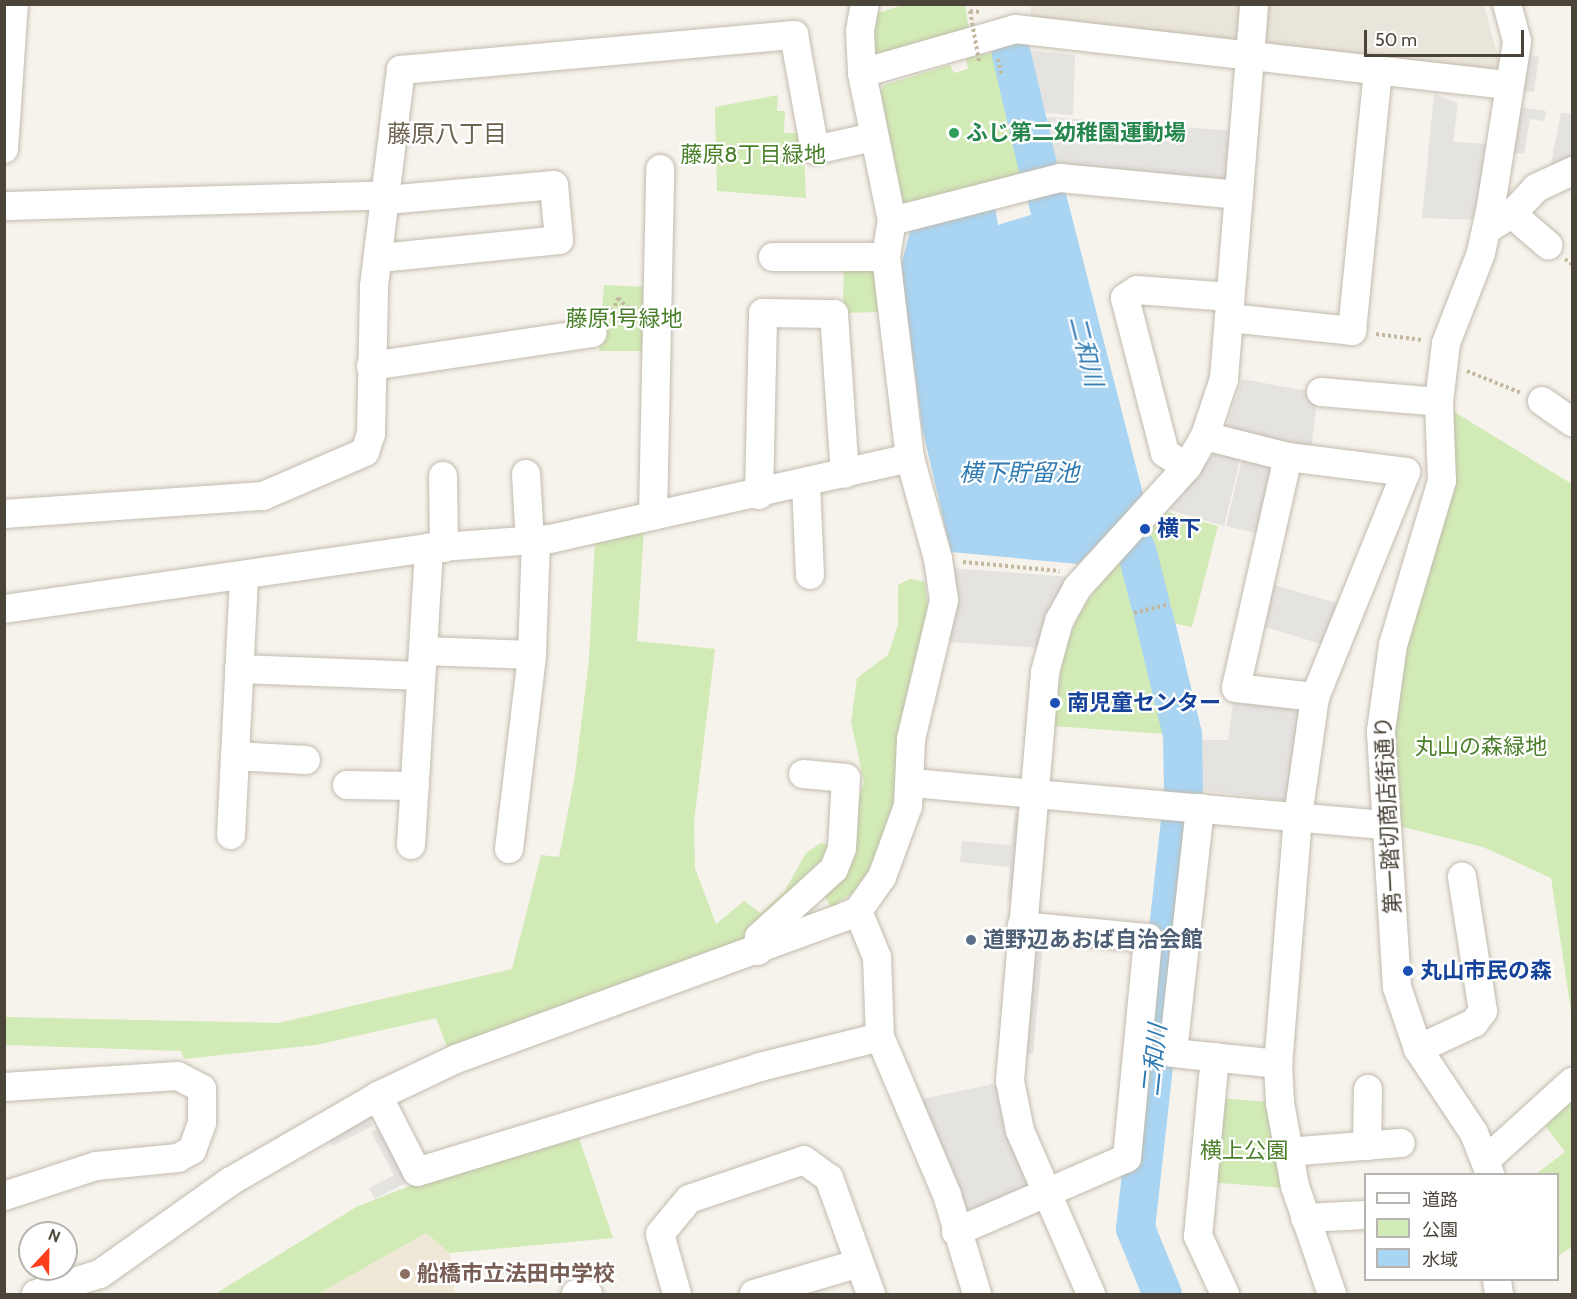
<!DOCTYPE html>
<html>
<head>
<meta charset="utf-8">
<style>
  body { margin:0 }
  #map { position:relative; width:1577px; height:1299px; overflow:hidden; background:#f6f3ec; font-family:Cabin,"Noto Sans JP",sans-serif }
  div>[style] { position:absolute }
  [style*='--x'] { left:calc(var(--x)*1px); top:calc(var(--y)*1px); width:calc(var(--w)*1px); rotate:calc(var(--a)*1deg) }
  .residential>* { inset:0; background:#eae5da }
  .education>* { inset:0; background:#efe8d6 }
  .green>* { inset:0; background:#d2eab5 }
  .parking>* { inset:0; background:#e5e3e0 }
  .water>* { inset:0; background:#a9d4f2 }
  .river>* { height:39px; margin:-19.5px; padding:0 19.5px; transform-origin:19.5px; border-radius:19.5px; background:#a9d4f2 }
  .path>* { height:4px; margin-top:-2px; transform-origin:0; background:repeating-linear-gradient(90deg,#c4b79f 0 3px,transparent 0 6px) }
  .roads { filter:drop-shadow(0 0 2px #c2bbae) drop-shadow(0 0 2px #c2bbae) }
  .minor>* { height:28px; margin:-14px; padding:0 14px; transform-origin:14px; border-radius:14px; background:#fff }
  .path-bridge>* { height:4px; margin-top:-2px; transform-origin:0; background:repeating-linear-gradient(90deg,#c4b79f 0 3px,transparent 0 6px) }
  .dots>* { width:16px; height:16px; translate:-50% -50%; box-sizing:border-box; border:3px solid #fff; border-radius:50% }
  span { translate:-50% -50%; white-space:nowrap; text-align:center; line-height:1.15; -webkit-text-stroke:4.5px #fff; paint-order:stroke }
  .leisure-label { font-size:22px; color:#27864d; font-weight:700 }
  .left { translate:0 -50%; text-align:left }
  .park-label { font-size:22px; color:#4a7f2a }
  .transit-label { font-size:22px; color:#164399; font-weight:700 }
  .street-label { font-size:22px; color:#4b4439 }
  .service-label { font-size:22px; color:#4e5e75; font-weight:700 }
  .education-label { font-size:22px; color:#785e54; font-weight:700 }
  .neighbourhood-label { font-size:24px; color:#6e6250 }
  .water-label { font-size:24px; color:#2e7ab2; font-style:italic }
  .frame { position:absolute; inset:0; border:6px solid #4b4439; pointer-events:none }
  .legend { position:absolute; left:1364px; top:1173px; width:195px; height:108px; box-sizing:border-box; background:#fff; border:2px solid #b7b4b0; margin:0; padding:8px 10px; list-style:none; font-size:18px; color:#4b4439 }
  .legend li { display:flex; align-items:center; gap:12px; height:30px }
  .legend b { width:30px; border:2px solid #b7b4b0 }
  .north { position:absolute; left:18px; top:1221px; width:60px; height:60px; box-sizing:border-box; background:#fff; border:2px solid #b7b4b0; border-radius:50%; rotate:22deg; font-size:16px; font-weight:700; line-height:24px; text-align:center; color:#4b4439 }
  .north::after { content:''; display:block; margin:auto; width:21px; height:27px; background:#fc3f1d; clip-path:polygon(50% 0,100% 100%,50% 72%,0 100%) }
  .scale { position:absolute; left:1364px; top:30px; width:160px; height:27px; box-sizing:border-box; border:3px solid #4b4439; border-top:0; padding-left:8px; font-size:18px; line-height:21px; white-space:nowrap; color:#4b4439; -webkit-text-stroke:4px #fff; paint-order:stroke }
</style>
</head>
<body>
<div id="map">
  <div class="residential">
    <div style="clip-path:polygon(1031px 4px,1484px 5px,1503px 75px,1030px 25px)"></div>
  </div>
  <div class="education">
    <div style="clip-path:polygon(426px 1233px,450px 1253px,455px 1294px,318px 1294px)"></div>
  </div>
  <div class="green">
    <div style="clip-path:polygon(903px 5px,965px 5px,969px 30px,874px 58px,872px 15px)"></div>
    <div style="clip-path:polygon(1002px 51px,1034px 172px,908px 206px,896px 199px,879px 93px,884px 85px,950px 65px,954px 73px,968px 69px,966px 58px)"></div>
    <div style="clip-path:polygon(778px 95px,777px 111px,785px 111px,784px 133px,803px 133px,806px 198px,717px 191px,715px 107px)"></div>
    <div style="clip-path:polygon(844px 263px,877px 264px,880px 312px,843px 313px)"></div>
    <div style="clip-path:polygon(604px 285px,648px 287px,646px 351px,599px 351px)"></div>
    <div style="clip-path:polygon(1451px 410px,1572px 484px,1572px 1018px,1551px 878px,1483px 847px,1395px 825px,1389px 733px)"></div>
    <div style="clip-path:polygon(1167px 512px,1218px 526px,1192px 627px,1162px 621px,1142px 538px)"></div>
    <div style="clip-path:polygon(644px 530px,637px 641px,715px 649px,694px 822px,695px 868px,716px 924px,744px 901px,761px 913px,784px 892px,806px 853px,821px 843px,833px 846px,831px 858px,736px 951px,449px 1052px,436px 1018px,316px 1045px,184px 1059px,181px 1051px,5px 1045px,5px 1017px,278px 1023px,512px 969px,541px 855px,559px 857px,575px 775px,589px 660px,595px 539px)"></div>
    <div style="clip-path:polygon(1128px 551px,1178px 735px,1053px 726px,1064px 651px,1082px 607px)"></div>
    <div style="clip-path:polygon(910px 579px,925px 582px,928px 609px,902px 785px,873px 872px,858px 890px,831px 907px,824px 896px,864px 782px,851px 722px,857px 678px,888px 655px,898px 625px,898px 585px)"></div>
    <div style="clip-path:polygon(1572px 1094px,1572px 1247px,1558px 1256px,1558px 1174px,1536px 1174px,1565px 1152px,1542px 1121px)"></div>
    <div style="clip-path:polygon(1217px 1098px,1269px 1102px,1284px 1188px,1208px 1182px)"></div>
    <div style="clip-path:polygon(579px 1138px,613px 1238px,450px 1253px,426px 1233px,318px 1294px,215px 1294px,358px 1206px,418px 1183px)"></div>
  </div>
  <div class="parking">
    <div style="clip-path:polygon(1025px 50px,1075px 55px,1073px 115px,1037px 112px)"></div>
    <div style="clip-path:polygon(1525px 55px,1539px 56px,1534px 92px,1520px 90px)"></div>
    <div style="clip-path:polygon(1434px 94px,1458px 103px,1453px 142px,1492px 144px,1478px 220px,1422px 218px)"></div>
    <div style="clip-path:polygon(1517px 107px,1546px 111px,1544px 121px,1530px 119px,1524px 154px,1509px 152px)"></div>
    <div style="clip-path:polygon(1561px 113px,1572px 114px,1572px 165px,1550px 168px)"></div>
    <div style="clip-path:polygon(1037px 116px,1235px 131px,1231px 185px,1052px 171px)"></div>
    <div style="clip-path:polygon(1242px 379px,1318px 393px,1311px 451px,1225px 431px)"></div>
    <div style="clip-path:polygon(1218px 449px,1241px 455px,1224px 526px,1169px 510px)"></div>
    <div style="clip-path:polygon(1243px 455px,1270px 461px,1275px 470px,1264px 535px,1226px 526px)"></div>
    <div style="clip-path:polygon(949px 568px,1071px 577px,1042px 648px,949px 642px)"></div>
    <div style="clip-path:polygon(1267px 583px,1343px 605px,1327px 646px,1256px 624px)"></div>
    <div style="clip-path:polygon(1234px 696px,1296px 702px,1302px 713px,1287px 801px,1192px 789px,1192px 740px,1228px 740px)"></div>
    <div style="clip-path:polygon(1015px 813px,1025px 813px,1016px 901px,1007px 900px,1010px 867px,960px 862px,962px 841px,1011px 845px)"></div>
    <div style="clip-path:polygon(1028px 943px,1043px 945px,1033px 1054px,1019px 1053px)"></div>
    <div style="clip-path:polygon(1003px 1082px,1031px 1182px,1025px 1195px,956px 1224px,917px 1100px)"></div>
    <div style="clip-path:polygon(367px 1113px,373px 1126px,332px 1146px,326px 1133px)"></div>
    <div style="clip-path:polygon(385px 1125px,413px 1179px,375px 1199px,369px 1188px,394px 1175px,371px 1132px)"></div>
  </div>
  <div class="water">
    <div style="clip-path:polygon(995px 206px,998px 225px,1037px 213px,1120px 521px,1078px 564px,951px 552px,922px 427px,901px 266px,911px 227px)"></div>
  </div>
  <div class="river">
    <div style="--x:1011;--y:54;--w:118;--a:76.8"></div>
    <div style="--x:1046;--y:196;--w:321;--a:75.6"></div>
    <div style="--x:1136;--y:549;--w:57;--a:75.7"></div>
    <div style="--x:1153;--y:615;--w:122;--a:76.3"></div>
    <div style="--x:1182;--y:734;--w:55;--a:89"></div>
    <div style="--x:1162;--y:1294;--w:71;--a:-112.2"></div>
    <div style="--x:1135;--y:1228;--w:410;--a:-83.7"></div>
  </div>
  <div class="path">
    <div style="--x:970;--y:11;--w:11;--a:5"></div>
    <div style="--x:998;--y:59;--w:17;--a:77"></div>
    <div style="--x:1565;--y:259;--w:9;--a:36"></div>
    <div style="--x:610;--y:317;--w:21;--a:-67"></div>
    <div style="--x:618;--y:298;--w:21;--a:45"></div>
    <div style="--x:1376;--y:334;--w:46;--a:7.4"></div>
    <div style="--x:1467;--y:371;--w:58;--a:22.2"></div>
    <div style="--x:963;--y:562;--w:97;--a:5.3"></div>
    <div style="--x:1134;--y:613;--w:36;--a:-14"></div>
  </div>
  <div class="roads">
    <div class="minor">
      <div style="--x:862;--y:73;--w:159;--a:-16"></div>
      <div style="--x:1015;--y:29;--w:496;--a:6.5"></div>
      <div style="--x:4;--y:149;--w:145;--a:-86.1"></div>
      <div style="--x:4;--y:206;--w:383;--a:-1.6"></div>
      <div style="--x:1512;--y:214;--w:48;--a:40.7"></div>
      <div style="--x:892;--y:221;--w:173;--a:-14.4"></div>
      <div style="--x:1060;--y:178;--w:180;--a:5.4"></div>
      <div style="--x:1486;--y:230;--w:31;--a:-32"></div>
      <div style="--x:1512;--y:214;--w:35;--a:-47"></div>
      <div style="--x:1536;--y:188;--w:40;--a:-25"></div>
      <div style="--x:773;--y:257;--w:113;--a:0"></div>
      <div style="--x:380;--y:258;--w:180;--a:-5.7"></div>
      <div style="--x:559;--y:240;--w:55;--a:-95.2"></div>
      <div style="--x:554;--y:185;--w:168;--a:174.9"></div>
      <div style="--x:1229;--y:318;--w:124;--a:6"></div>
      <div style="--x:1352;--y:331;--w:261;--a:-84.3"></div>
      <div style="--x:371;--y:366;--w:224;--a:-8.5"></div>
      <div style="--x:1321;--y:392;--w:118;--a:4.8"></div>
      <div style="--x:1542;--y:401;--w:37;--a:35"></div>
      <div style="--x:1205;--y:436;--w:86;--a:14.2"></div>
      <div style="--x:1288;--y:457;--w:119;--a:7.2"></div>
      <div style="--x:1406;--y:472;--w:243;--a:112"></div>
      <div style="--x:1315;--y:697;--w:121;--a:98.1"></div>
      <div style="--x:1298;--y:817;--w:248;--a:94.6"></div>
      <div style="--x:1278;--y:1064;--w:39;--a:87"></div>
      <div style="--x:1280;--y:1103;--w:84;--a:79.8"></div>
      <div style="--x:1295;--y:1186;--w:114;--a:71.1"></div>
      <div style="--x:1288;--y:457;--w:237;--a:102.7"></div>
      <div style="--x:1236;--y:688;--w:80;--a:6.5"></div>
      <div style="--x:1187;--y:467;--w:26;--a:-148"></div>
      <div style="--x:1165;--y:453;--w:160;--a:-104.5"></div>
      <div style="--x:1125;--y:298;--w:14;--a:-34"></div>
      <div style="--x:1137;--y:290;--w:93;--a:4.3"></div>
      <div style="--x:526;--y:474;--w:67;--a:86.6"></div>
      <div style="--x:443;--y:476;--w:72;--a:89.2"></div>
      <div style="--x:806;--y:484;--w:91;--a:87.5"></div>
      <div style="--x:759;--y:495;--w:182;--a:-88.7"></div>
      <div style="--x:763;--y:313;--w:71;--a:0.8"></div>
      <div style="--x:834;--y:314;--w:160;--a:86.1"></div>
      <div style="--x:4;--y:514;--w:260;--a:-4"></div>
      <div style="--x:263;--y:496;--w:111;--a:-23.3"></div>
      <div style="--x:365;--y:452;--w:19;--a:-72"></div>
      <div style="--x:371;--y:434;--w:148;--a:-88.8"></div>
      <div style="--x:374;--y:286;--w:218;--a:-82.9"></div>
      <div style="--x:401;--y:70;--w:395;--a:-5.1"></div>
      <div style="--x:794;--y:35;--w:117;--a:79.7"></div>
      <div style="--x:815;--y:150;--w:59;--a:-12.6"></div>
      <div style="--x:653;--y:516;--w:347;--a:-88.8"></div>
      <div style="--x:4;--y:609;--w:429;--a:-8.2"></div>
      <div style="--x:429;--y:548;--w:121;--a:-4.3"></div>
      <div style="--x:550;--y:539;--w:369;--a:-12.7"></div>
      <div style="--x:423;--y:651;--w:109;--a:2.1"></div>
      <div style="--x:239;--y:669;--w:182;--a:2.2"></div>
      <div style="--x:235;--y:756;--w:71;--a:3.2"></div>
      <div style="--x:912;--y:783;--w:476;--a:5.1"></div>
      <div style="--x:347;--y:785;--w:68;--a:0.8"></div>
      <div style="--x:1200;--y:808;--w:246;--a:96.3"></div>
      <div style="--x:1173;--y:1053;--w:106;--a:6"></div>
      <div style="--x:231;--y:835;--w:257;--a:-87.1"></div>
      <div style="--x:411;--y:845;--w:298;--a:-86.5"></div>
      <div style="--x:509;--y:849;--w:195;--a:-83.2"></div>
      <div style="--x:532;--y:655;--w:115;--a:-88"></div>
      <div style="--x:858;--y:911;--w:50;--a:67.6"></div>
      <div style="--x:877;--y:957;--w:80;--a:87.9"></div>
      <div style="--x:880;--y:1037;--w:172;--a:67"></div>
      <div style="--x:947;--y:1195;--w:103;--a:73.1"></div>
      <div style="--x:758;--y:951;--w:14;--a:-86"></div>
      <div style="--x:759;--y:937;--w:101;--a:-42.2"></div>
      <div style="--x:834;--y:869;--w:22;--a:-69"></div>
      <div style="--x:842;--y:848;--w:70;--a:-86.7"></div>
      <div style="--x:846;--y:778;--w:43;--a:-174.7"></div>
      <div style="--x:1418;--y:1049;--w:62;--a:-24.9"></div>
      <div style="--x:1474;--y:1023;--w:15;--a:-53"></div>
      <div style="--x:1483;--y:1011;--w:136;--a:-98.9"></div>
      <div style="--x:1215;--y:1057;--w:180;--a:95.4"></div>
      <div style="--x:1198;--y:1236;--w:64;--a:65"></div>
      <div style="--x:4;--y:1087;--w:174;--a:-3.6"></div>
      <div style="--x:178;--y:1076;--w:27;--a:28"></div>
      <div style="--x:202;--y:1089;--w:34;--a:90"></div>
      <div style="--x:202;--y:1123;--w:29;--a:110"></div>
      <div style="--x:192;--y:1150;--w:16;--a:150"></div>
      <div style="--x:178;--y:1158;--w:82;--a:174.4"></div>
      <div style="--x:96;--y:1166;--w:97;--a:161.9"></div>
      <div style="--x:378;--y:1096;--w:85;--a:62.8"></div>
      <div style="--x:417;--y:1172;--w:359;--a:-17"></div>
      <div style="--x:760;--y:1067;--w:124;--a:-14"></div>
      <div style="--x:1367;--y:1146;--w:57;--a:-89"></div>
      <div style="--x:1287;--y:1152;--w:114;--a:-4.5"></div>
      <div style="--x:1487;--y:1159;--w:115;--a:-42.2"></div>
      <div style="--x:1490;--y:1174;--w:44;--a:-111.3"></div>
      <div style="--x:1474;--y:1133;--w:101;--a:-123.7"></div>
      <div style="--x:1418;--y:1049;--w:65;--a:-108.7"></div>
      <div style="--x:1397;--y:987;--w:256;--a:-93.6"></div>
      <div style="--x:1381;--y:731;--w:87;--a:-82.1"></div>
      <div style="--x:1393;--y:645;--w:171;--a:-73.4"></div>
      <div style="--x:1442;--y:481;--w:79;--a:-92.2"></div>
      <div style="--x:1439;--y:402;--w:59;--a:-83.2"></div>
      <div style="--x:1446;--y:343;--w:97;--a:-68.7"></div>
      <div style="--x:1481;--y:253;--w:48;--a:-78"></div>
      <div style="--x:1491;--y:206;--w:167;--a:-81"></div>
      <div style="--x:1517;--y:41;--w:38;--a:-105"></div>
      <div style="--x:1305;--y:1218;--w:61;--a:-2.8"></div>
      <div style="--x:956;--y:1232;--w:186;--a:-23.4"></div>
      <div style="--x:1127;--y:1158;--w:221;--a:-84.5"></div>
      <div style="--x:1148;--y:938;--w:127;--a:-174.6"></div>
      <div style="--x:1497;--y:1280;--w:14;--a:82"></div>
      <div style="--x:36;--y:1294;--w:67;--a:-17.4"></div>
      <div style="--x:100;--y:1274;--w:161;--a:-35.4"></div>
      <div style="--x:231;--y:1181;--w:170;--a:-30"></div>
      <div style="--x:378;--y:1096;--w:86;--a:-25.4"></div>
      <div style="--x:456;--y:1059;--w:413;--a:-20.1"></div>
      <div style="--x:844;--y:917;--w:15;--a:-23"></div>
      <div style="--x:858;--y:911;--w:42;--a:-54.8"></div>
      <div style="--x:882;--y:877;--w:76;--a:-69.9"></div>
      <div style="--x:908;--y:806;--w:67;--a:-87.4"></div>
      <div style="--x:911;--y:739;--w:143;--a:-76.6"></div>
      <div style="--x:944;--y:600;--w:41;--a:-98.3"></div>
      <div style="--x:938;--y:559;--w:105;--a:-105.5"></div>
      <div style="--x:910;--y:458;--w:202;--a:-96.8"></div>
      <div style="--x:886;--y:257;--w:36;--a:-81"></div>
      <div style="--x:892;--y:221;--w:151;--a:-101.5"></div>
      <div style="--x:862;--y:73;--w:42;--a:-92.7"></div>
      <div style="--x:860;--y:31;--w:27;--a:-80"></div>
      <div style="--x:576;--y:1294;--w:12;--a:0"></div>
      <div style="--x:677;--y:1294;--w:62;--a:-105.8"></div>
      <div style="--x:660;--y:1234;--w:45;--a:-50.4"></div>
      <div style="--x:689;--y:1199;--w:121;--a:-18.7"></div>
      <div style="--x:804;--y:1160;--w:31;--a:36"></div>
      <div style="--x:829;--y:1178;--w:123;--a:70.1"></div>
      <div style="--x:754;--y:1294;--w:110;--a:-16.3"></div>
      <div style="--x:1091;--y:1294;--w:178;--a:-113.5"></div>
      <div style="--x:1020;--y:1131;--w:51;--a:-101.3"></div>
      <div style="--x:1010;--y:1081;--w:410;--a:-85.1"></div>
      <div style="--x:1045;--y:672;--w:53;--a:-74.6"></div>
      <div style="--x:1059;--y:621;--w:38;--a:-61"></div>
      <div style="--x:1077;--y:588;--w:164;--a:-47.7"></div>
      <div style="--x:1187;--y:467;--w:36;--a:-60"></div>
      <div style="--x:1205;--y:436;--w:60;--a:-71.6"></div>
      <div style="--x:1224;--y:379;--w:376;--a:-85.4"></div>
    </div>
  </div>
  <div class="path-bridge">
    <div style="--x:970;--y:11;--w:51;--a:79.8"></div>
  </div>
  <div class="dots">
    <div style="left:954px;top:133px;background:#2e9e5b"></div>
    <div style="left:1145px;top:529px;background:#1a4fb4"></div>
    <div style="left:1055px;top:703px;background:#1a4fb4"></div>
    <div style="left:971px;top:940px;background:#5c6f8a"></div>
    <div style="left:1408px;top:971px;background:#1a4fb4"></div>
    <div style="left:405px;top:1274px;background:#8d6e63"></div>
  </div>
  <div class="leisure-label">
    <span class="left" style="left:966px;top:133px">ふじ第二幼稚園運動場</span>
  </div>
  <div class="park-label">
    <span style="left:753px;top:155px">藤原8丁目緑地</span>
    <span style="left:624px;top:319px">藤原1号緑地</span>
    <span style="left:1481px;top:747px">丸山の森緑地</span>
    <span style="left:1244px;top:1151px">横上公園</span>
  </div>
  <div class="transit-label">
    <span class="left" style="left:1157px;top:529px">横下</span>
    <span class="left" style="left:1067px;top:703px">南児童センター</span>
    <span class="left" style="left:1420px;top:971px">丸山市民の森</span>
  </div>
  <div class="street-label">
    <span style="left:1388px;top:815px;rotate:-93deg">第一踏切商店街通り</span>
  </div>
  <div class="service-label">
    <span class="left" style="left:983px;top:940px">道野辺あおば自治会館</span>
  </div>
  <div class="education-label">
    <span class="left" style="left:417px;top:1274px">船橋市立法田中学校</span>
  </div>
  <div class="neighbourhood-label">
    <span style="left:447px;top:134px">藤原八丁目</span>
  </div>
  <div class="water-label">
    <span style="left:1086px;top:351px;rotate:76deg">二和川</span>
    <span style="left:1019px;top:473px">横下貯留池</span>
    <span style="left:1154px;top:1060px;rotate:-84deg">二和川</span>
  </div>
  <div class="frame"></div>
  <ul class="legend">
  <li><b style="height:8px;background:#fff"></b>道路</li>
  <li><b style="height:16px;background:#d2eab5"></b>公園</li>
  <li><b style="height:16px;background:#a9d4f2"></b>水域</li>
  </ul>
  <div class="north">N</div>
  <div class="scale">50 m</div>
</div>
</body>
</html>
